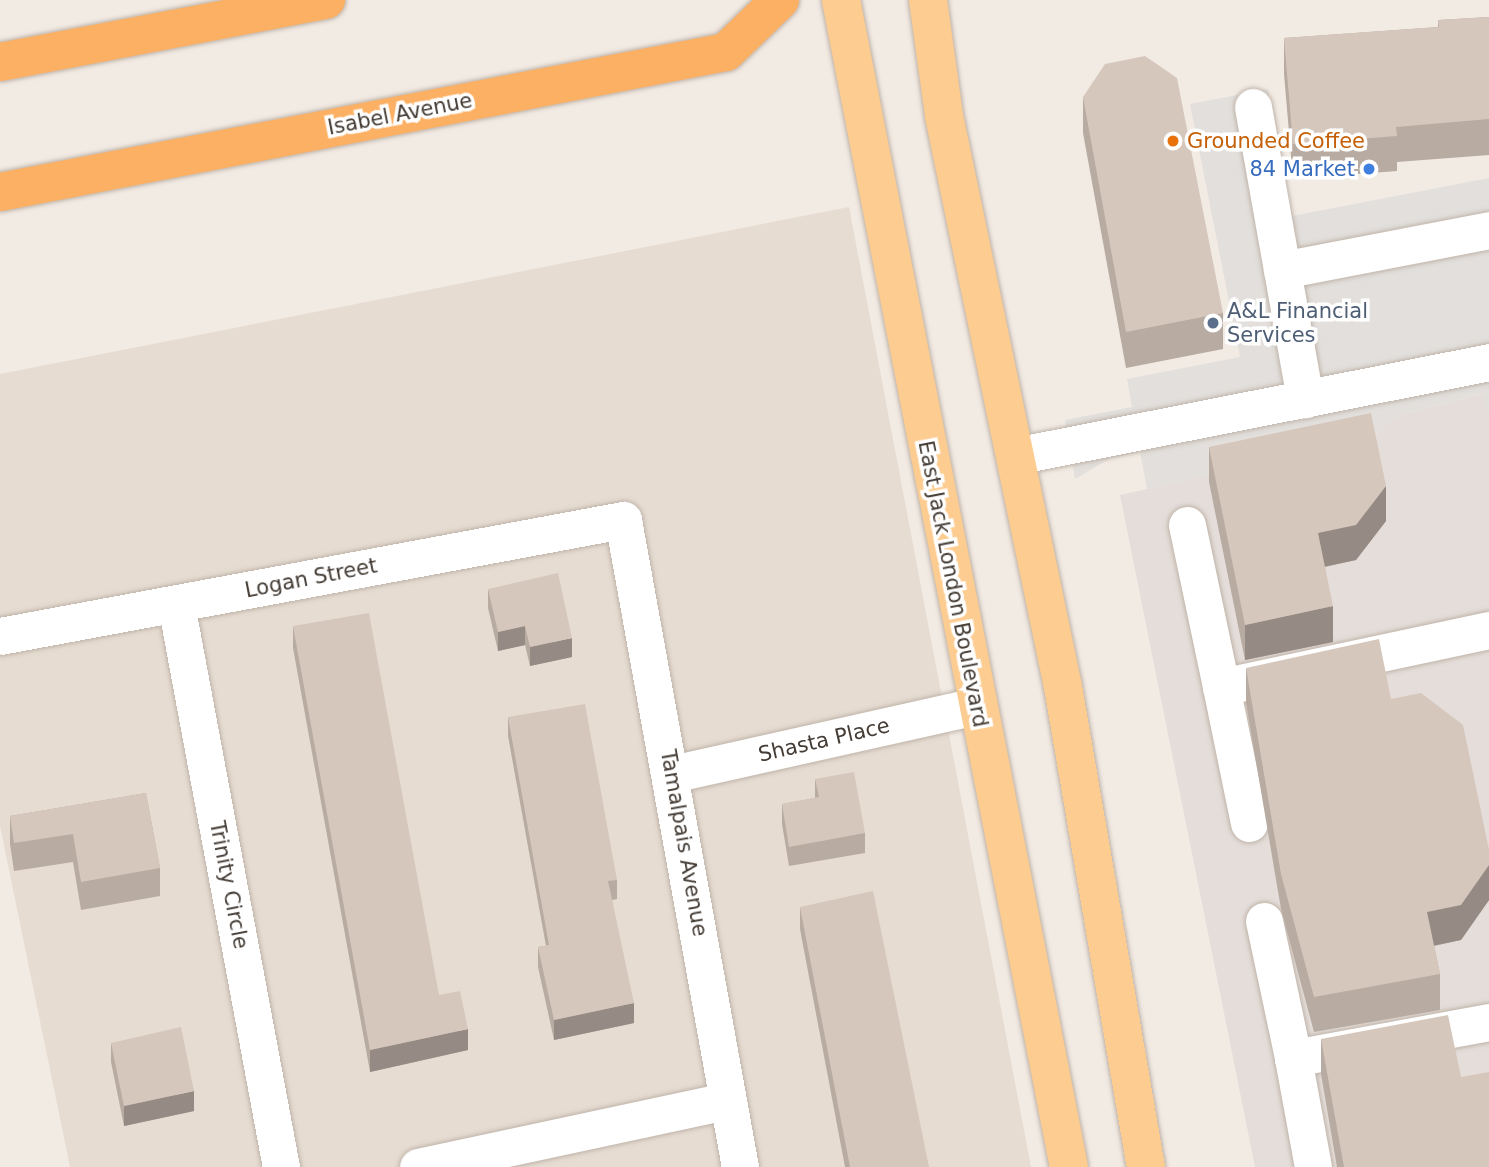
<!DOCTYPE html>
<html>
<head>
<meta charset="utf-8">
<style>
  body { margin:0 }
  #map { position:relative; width:1489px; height:1167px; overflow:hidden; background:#f2ebe4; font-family:"DejaVu Sans",sans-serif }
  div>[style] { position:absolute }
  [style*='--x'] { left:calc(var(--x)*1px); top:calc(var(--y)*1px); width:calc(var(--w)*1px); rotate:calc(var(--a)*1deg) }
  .residential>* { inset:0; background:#e6dcd2 }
  .industrial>* { inset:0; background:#e4ddd9 }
  .parking>* { inset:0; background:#e2dfdc }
  .roads { filter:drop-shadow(0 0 2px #c0b4a9) drop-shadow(0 0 2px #c0b4a9) }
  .minor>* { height:37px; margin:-18.5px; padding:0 18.5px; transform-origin:18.5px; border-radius:18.5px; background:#fff }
  .major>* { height:38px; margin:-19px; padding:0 19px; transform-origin:19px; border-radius:19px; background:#fdcc91 }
  .highway>* { height:38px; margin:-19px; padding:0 19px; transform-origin:19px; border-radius:19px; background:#fcb064 }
  .wall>* { inset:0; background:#b8aba2 }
  .shaded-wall>* { inset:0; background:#968b84 }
  .building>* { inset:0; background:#d6c7bc }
  .dots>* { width:19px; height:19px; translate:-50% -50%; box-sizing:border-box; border:4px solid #fff; border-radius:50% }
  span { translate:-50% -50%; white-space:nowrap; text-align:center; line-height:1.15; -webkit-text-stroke:7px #fff; paint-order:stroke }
  .street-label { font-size:21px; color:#433b34 }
  .food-label { font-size:21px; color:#c56008 }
  .left { translate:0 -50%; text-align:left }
  .shop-label { font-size:21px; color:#366cbe }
  .right { translate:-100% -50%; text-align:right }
  .service-label { font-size:21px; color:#4e5e75 }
</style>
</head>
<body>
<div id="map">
  <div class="residential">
    <div style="clip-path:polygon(849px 207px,1031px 1167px,70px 1167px,0 826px,0 374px)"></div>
  </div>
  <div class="industrial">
    <div style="clip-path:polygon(1489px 392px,1489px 1167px,1255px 1167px,1120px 495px,1371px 439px,1398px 416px)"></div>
  </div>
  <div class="parking">
    <div style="clip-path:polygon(1268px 89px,1292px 216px,1489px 178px,1489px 416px,1484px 393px,1398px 416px,1371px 439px,1147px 489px,1140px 452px,1109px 459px,1075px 479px,1065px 420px,1132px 407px,1127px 379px,1240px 357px,1190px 104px)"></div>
  </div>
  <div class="roads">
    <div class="minor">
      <div style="--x:1253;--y:107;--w:297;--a:79.9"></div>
      <div style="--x:1282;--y:270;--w:211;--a:-10.9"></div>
      <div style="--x:1015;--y:456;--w:483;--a:-11.2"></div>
      <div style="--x:1187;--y:525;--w:166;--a:78.1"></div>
      <div style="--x:176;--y:604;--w:573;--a:79.44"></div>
      <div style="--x:0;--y:636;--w:634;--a:-10.55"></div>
      <div style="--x:623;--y:520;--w:657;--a:79.75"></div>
      <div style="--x:672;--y:774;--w:312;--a:-12.6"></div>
      <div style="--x:1249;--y:823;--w:139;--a:-101.6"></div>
      <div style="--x:1221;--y:687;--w:274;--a:-12"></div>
      <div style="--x:1264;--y:921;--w:140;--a:78"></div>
      <div style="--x:418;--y:1167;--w:316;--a:-12.1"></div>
      <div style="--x:1313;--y:1167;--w:111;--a:-100.4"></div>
      <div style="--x:1293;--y:1058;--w:199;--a:-10.4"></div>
    </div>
    <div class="major">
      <div style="--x:841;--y:0;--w:1189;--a:78.95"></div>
      <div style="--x:928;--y:0;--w:117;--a:82.1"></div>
      <div style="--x:944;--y:116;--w:583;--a:78.23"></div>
      <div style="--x:1063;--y:687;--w:487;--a:80.2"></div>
    </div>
    <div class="highway">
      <div style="--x:0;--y:62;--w:332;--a:-10.8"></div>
      <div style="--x:0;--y:192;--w:739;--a:-10.91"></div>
      <div style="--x:726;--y:52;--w:75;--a:-43.9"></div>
    </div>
  </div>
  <div class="wall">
    <div style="clip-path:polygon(1489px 17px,1489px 155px,1397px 162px,1397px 171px,1293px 179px,1284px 74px,1284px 38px,1438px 27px,1438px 20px)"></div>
    <div style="clip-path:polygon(1083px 97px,1223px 313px,1223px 349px,1126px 368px,1083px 133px)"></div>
    <div style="clip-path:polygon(1209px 447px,1386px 521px,1356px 560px,1325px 567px,1333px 642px,1245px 660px,1209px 482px)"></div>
    <div style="clip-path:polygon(488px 589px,572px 657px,530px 666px,525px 645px,498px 651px,488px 608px)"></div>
    <div style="clip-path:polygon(293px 626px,439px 995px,468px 1050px,370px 1072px,293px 648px)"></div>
    <div style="clip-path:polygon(1246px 668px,1391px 699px,1489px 850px,1489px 900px,1461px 940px,1434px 946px,1440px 974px,1440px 1010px,1314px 1032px,1281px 909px,1246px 703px)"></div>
    <div style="clip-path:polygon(508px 717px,617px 880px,617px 899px,612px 900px,634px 1023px,554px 1040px,538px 967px,538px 947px,546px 946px,508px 736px)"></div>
    <div style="clip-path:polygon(815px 779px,865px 833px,865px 853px,789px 866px,782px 824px,782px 804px,815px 798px)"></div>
    <div style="clip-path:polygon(146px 793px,160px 868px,160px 896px,81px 910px,73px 862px,14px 871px,10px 844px,10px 816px)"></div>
    <div style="clip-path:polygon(800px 907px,929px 1167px,845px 1167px,800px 929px)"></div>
    <div style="clip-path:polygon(1321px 1039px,1461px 1077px,1489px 1167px,1337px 1167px,1321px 1074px)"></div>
    <div style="clip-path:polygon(111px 1043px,194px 1111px,124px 1126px,111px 1062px)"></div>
  </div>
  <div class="shaded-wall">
    <div style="clip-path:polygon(1386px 486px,1386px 521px,1356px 560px,1318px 568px,1318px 533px)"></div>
    <div style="clip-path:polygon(1333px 606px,1333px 642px,1245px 660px,1245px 625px)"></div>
    <div style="clip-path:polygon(525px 626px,525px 645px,498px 651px,498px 632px)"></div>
    <div style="clip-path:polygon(572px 638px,572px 657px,530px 666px,530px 647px)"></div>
    <div style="clip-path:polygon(1489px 865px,1489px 900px,1461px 940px,1427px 947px,1427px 912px)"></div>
    <div style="clip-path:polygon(634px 1003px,634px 1023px,554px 1040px,554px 1020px)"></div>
    <div style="clip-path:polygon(468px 1029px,468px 1050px,370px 1072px,370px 1050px)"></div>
    <div style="clip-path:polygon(194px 1091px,194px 1111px,124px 1126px,124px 1106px)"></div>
  </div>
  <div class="building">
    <div style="clip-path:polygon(1489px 17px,1489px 119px,1396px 127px,1397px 136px,1293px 144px,1284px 38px,1439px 27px,1438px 20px)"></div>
    <div style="clip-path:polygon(1145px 56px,1177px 78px,1223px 313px,1126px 332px,1083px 97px,1105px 64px)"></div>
    <div style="clip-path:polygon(1371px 413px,1386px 486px,1356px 525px,1318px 533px,1333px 606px,1245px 625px,1209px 447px)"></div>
    <div style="clip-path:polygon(558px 573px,572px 638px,530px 647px,525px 626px,498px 632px,488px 589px)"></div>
    <div style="clip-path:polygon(369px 613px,439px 995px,460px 991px,468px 1029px,370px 1050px,293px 626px)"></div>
    <div style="clip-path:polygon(1379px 639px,1391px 699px,1421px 693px,1463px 725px,1489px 850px,1489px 865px,1461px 905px,1427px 912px,1440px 974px,1314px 997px,1281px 874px,1246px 668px)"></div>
    <div style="clip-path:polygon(585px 704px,617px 880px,608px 881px,634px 1003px,554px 1020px,538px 947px,549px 945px,508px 717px)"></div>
    <div style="clip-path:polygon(854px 772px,865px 833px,789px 847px,782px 804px,819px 797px,815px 779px)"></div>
    <div style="clip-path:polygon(146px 793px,160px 868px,81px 882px,73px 834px,14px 843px,10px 816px)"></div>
    <div style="clip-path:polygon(873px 891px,929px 1167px,850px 1167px,800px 907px)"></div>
    <div style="clip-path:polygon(1448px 1015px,1461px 1077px,1489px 1072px,1489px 1167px,1344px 1167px,1321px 1039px)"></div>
    <div style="clip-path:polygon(181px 1027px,194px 1091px,124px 1106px,111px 1043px)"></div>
  </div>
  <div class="dots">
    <div style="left:1173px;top:141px;background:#e8710a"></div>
    <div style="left:1369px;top:169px;background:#3f7fe0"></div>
    <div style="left:1213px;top:323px;background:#5c6f8a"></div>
  </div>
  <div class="street-label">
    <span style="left:400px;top:114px;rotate:-11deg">Isabel Avenue</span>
    <span style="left:311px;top:578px;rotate:-11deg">Logan Street</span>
    <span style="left:953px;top:584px;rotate:79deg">East Jack London Boulevard</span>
    <span style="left:824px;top:740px;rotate:-13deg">Shasta Place</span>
    <span style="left:684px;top:843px;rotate:80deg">Tamalpais Avenue</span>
    <span style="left:229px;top:885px;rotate:79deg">Trinity Circle</span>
  </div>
  <div class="food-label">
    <span class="left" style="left:1187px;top:141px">Grounded Coffee</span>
  </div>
  <div class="shop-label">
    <span class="right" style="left:1355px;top:169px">84 Market</span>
  </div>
  <div class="service-label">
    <span class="left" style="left:1227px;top:323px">A&amp;L Financial<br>Services</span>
  </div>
</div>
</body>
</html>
